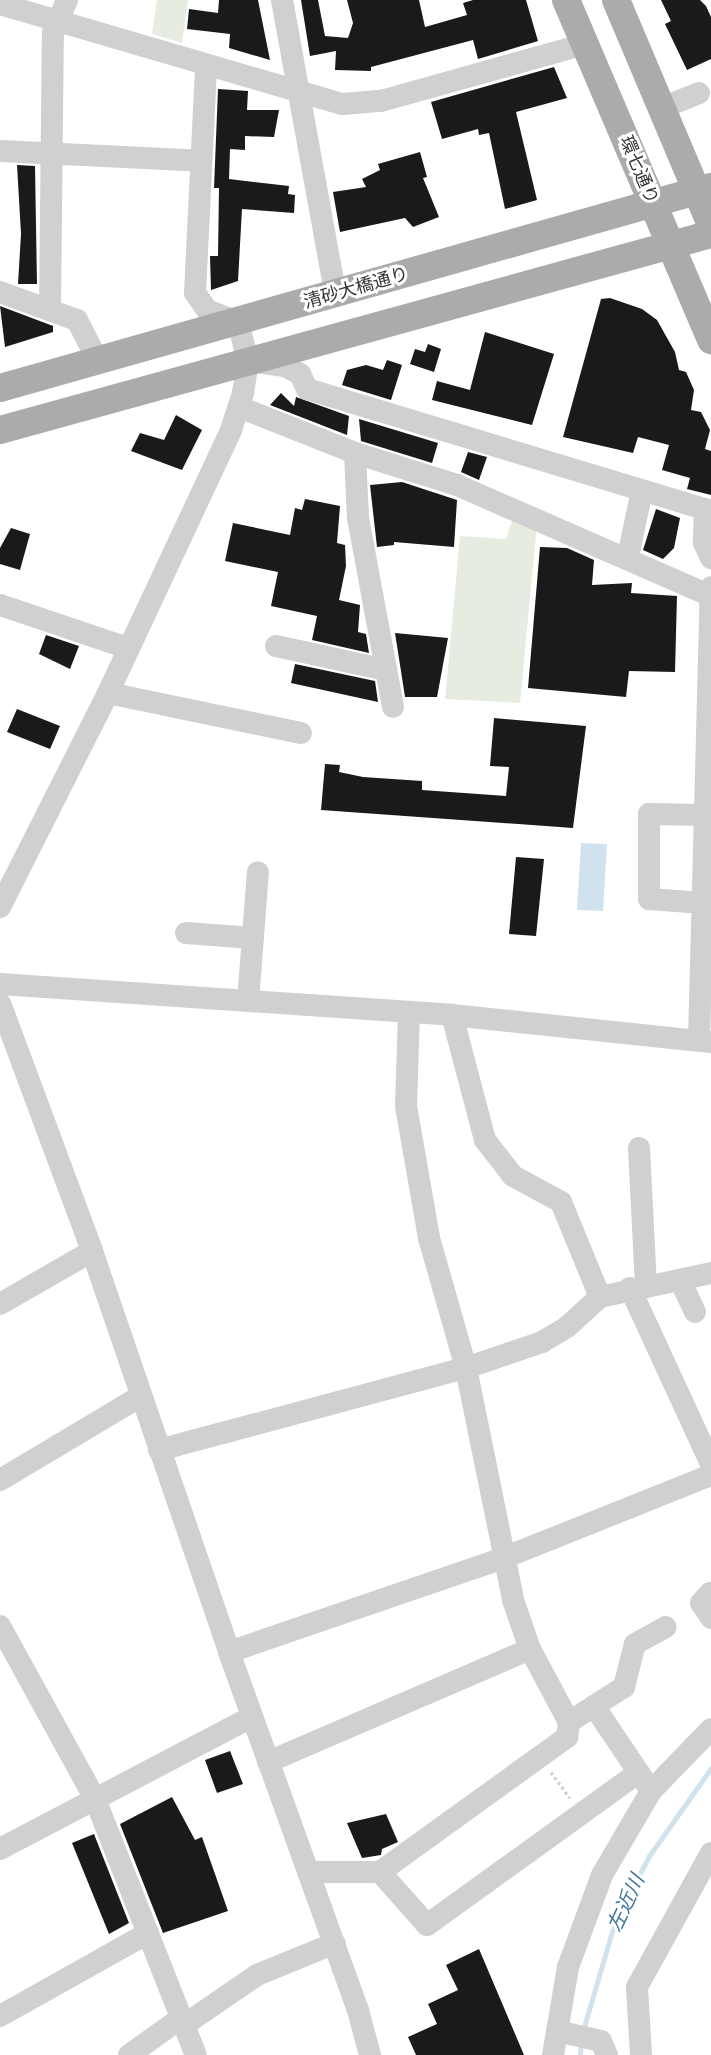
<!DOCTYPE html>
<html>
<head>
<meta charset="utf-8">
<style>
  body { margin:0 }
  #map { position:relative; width:711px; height:2055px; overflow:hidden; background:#fff; font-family:"Work Sans","Noto Sans JP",sans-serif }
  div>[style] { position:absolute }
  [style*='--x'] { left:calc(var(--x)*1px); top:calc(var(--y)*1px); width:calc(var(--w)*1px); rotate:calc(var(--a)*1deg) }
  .green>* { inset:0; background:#e6ecdf }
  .water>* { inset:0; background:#cfe2ee }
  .stream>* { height:5px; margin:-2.5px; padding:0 2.5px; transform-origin:2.5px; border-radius:2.5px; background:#cfe2ee }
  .building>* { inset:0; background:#1a1a1a }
  .path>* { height:3px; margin-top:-1.5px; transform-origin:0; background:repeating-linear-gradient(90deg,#cdcdcd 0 3px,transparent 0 6px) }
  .minor>* { height:22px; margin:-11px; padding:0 11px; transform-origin:11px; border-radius:11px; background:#d0d0d0 }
  .major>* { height:28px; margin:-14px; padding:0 14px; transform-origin:14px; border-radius:14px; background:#ababab }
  span { translate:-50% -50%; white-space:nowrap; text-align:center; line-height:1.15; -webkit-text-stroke:6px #fff; paint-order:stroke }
  .street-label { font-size:18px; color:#333 }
  .water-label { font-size:20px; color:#3f7597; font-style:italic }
</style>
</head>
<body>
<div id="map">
  <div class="green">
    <div style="clip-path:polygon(157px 0,188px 0,182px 43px,152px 34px)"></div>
    <div style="clip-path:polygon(514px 516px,537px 524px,520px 703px,445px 699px,460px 536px,506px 539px)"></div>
  </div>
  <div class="water">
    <div style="clip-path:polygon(581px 843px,607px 844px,603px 911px,577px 910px)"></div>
  </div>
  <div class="stream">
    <div style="--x:583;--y:2030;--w:114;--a:-73.6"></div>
    <div style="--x:615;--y:1921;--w:73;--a:-62.4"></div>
    <div style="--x:649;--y:1856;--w:108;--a:-54.8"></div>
    <div style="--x:580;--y:2055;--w:13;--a:-86"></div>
  </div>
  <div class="building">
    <div style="clip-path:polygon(219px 0,258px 0,270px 60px,229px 48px,230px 34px,187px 29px,189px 9px,218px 13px)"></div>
    <div style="clip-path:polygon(301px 0,318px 0,325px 36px,348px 38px,353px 23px,347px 0,419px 0,425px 27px,467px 15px,463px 3px,473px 0,526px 0,538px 41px,478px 59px,473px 40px,371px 67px,371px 71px,335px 70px,336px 51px,310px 56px)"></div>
    <div style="clip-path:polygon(661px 0,700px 0,706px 6px,711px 17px,711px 59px,687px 70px,665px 24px,671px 21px)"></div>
    <div style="clip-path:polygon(554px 67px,567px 98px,516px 112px,537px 200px,505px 209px,489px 133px,479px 135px,478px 129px,442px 139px,431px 102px)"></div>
    <div style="clip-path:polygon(218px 89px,248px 91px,247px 110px,279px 110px,274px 137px,245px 136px,245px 150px,230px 149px,229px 179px,289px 186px,288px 194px,295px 195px,294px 213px,242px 209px,238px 281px,211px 290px,210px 256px,218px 256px,219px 188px,214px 188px)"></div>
    <div style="clip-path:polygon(420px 152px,427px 177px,423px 178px,439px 217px,413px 227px,405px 218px,340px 232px,333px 192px,366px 187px,362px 179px,380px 170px,378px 164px)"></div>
    <div style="clip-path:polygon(17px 165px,35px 166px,37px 284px,18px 284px,21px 234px)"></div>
    <div style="clip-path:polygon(610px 298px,642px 309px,657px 320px,675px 352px,679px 370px,686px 372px,694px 390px,691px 410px,701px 412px,710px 430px,705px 449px,711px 451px,711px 495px,687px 489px,690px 478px,662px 470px,669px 445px,638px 437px,633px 453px,563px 437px,601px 299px)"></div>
    <div style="clip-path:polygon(0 306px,53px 326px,53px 332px,5px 347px)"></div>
    <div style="clip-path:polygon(485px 332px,554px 354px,532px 425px,432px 400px,437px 381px,470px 390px)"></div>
    <div style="clip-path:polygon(428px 344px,441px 349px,434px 372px,410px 364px,415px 349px,425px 352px)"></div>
    <div style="clip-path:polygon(387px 360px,402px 365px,391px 400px,342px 385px,347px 370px,366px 365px,383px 370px)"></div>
    <div style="clip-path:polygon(281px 393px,294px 406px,296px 397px,349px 416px,347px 435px,270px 405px)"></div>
    <div style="clip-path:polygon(176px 415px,202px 430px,182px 470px,131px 451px,140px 433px,164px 440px)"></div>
    <div style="clip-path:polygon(359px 419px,438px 443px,432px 463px,361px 441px)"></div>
    <div style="clip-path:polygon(468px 452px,487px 457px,479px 480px,461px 472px)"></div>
    <div style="clip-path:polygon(402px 482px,457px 500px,454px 547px,394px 542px,394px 545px,377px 547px,370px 485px)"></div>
    <div style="clip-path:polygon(305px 499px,340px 506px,337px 543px,345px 545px,346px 566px,339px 600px,360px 605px,358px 632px,366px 634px,369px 653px,312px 640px,317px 616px,271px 606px,278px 572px,225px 561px,233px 523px,290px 535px,295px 508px,302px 510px)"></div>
    <div style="clip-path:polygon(656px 509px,680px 518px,674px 548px,663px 559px,643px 550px)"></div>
    <div style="clip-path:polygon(11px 528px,30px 534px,20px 570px,0 564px,0 548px)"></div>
    <div style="clip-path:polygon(540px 547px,567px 548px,594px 560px,592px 585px,632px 583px,631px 593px,677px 596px,675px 672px,629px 671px,626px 697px,528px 688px)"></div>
    <div style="clip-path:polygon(395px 633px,448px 638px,437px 697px,405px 697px)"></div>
    <div style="clip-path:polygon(46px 635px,79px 646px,70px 669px,39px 654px)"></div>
    <div style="clip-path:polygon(295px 664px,375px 681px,378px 702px,291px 683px)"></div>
    <div style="clip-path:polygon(17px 709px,60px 726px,50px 749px,7px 732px)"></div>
    <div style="clip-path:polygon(494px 718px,586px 726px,573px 828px,321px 810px,325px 764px,340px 765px,339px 772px,363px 777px,422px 781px,422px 790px,506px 796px,509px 767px,490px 766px)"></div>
    <div style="clip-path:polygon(516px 857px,544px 859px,536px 936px,509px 934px)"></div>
    <div style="clip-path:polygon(230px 1751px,243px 1784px,217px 1793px,205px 1760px)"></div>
    <div style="clip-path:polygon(172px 1797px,195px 1840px,202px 1837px,228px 1911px,163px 1933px,120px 1824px)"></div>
    <div style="clip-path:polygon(386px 1814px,398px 1842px,382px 1849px,381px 1855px,362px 1858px,347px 1823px)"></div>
    <div style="clip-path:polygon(94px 1834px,129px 1923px,109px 1934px,72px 1843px)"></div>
    <div style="clip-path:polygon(479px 1949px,524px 2055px,416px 2055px,408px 2037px,437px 2024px,428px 2004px,458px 1990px,446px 1965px)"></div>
  </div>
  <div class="path">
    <div style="--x:551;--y:1772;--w:32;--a:54"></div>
  </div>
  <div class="minor">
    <div style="--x:282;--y:0;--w:298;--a:79.7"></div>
    <div style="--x:0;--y:4;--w:357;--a:16.3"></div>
    <div style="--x:343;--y:104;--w:38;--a:-5"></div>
    <div style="--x:381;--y:101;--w:212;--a:-15.6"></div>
    <div style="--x:662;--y:108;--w:40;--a:-22"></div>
    <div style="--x:0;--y:151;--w:201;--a:2.8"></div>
    <div style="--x:0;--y:292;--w:82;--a:20"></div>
    <div style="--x:77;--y:320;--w:46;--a:62.9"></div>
    <div style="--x:50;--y:308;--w:275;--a:-89.4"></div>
    <div style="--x:53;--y:33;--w:36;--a:-67"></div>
    <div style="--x:256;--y:362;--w:29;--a:8"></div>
    <div style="--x:285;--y:366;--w:17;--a:28"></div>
    <div style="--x:300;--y:374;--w:17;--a:65"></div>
    <div style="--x:307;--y:389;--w:422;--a:16.8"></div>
    <div style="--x:239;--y:407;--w:125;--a:21.6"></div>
    <div style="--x:355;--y:453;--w:107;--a:17.4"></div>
    <div style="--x:457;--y:485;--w:277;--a:23.6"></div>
    <div style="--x:355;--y:453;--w:65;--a:87.4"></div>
    <div style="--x:358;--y:518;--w:192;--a:79.5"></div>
    <div style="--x:705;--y:509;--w:34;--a:92"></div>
    <div style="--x:704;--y:543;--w:17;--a:65"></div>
    <div style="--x:628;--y:557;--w:68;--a:-78.2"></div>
    <div style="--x:0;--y:605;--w:135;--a:18.6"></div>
    <div style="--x:276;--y:646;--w:113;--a:12.3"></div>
    <div style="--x:108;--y:693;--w:197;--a:11.7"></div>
    <div style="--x:703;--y:903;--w:54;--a:-175.8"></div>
    <div style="--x:649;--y:899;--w:85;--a:-90"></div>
    <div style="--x:649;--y:814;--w:56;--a:1"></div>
    <div style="--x:0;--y:907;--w:240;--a:-63.2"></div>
    <div style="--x:108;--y:693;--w:290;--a:-64.9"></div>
    <div style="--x:231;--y:430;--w:39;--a:-72"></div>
    <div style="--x:243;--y:393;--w:32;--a:-81"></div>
    <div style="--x:248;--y:361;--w:40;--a:-104.4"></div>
    <div style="--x:238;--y:322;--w:33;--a:-159"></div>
    <div style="--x:207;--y:310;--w:21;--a:-125"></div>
    <div style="--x:195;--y:293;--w:228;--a:-87.2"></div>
    <div style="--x:186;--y:933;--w:67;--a:4.3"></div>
    <div style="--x:0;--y:984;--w:453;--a:3.9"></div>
    <div style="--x:452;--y:1015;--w:260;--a:6"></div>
    <div style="--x:248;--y:1001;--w:129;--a:-85.6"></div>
    <div style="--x:0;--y:1003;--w:265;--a:69.6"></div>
    <div style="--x:92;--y:1251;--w:424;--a:71.1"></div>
    <div style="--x:229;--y:1652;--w:381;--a:70.2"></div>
    <div style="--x:358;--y:2010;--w:47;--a:75.1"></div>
    <div style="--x:409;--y:1012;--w:94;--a:91.8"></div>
    <div style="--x:406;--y:1106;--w:134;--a:80.1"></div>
    <div style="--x:429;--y:1238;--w:135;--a:74.1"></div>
    <div style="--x:466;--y:1368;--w:237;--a:78.5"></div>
    <div style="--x:513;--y:1600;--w:52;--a:70.9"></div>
    <div style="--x:530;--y:1649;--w:83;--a:61.9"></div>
    <div style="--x:569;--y:1722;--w:65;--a:-32.5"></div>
    <div style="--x:624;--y:1687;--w:44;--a:-75.7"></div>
    <div style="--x:635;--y:1644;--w:35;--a:-29"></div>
    <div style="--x:452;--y:1015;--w:129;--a:75.2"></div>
    <div style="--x:485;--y:1140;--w:46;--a:52.1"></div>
    <div style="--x:513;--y:1176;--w:55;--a:28.4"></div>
    <div style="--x:561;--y:1202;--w:103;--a:67.7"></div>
    <div style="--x:699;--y:1040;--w:453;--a:-88.5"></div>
    <div style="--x:639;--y:1148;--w:136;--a:87.1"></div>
    <div style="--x:681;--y:1282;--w:33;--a:65"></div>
    <div style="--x:630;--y:1288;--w:194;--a:65.3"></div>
    <div style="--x:0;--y:1304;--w:106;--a:-29.9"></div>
    <div style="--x:159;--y:1450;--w:318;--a:-15"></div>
    <div style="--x:466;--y:1368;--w:80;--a:-18.9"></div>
    <div style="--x:542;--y:1342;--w:29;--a:-31"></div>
    <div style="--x:567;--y:1327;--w:45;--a:-42.3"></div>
    <div style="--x:600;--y:1297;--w:114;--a:-12.2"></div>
    <div style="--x:0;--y:1480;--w:164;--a:-30.8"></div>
    <div style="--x:710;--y:1593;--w:13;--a:132"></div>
    <div style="--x:701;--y:1603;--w:18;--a:56"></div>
    <div style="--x:0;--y:1626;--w:197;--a:61.2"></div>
    <div style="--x:95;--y:1799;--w:275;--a:68.5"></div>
    <div style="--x:229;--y:1652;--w:293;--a:-18.9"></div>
    <div style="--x:506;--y:1557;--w:221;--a:-21.8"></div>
    <div style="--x:594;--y:1706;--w:95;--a:56.1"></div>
    <div style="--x:268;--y:1762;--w:285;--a:-23.3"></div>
    <div style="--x:0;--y:1849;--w:284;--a:-27.7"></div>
    <div style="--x:308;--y:1872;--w:72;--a:0"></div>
    <div style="--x:380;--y:1872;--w:71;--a:48.4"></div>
    <div style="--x:427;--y:1925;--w:261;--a:-35.8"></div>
    <div style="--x:380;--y:1872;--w:231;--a:-35.8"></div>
    <div style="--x:567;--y:1737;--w:15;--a:-82"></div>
    <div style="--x:0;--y:2016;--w:170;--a:-29.3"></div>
    <div style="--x:184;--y:2025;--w:88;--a:-34.4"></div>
    <div style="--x:257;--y:1975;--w:84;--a:-22.3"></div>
    <div style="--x:557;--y:2031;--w:45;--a:12.8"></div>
    <div style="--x:601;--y:2041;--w:15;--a:67"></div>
    <div style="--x:129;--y:2055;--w:64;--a:-35.4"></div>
    <div style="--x:553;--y:2055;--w:89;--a:-80.3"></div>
    <div style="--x:568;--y:1967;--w:98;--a:-69.7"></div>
    <div style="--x:602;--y:1875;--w:97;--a:-59.7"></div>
    <div style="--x:651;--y:1791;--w:86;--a:-45.9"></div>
    <div style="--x:641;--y:2055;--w:68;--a:-93.4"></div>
    <div style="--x:637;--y:1987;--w:153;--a:-61.1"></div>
  </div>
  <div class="major">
    <div style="--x:566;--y:0;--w:370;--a:66.9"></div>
    <div style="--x:616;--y:0;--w:244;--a:67.1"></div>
    <div style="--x:0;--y:388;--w:739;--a:-15.79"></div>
    <div style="--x:0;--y:430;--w:738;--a:-15.41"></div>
  </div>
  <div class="street-label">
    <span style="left:639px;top:170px;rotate:67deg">環七通り</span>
    <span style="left:356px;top:288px;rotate:-16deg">清砂大橋通り</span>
  </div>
  <div class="water-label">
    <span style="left:626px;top:1903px;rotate:-65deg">左近川</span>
  </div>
</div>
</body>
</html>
